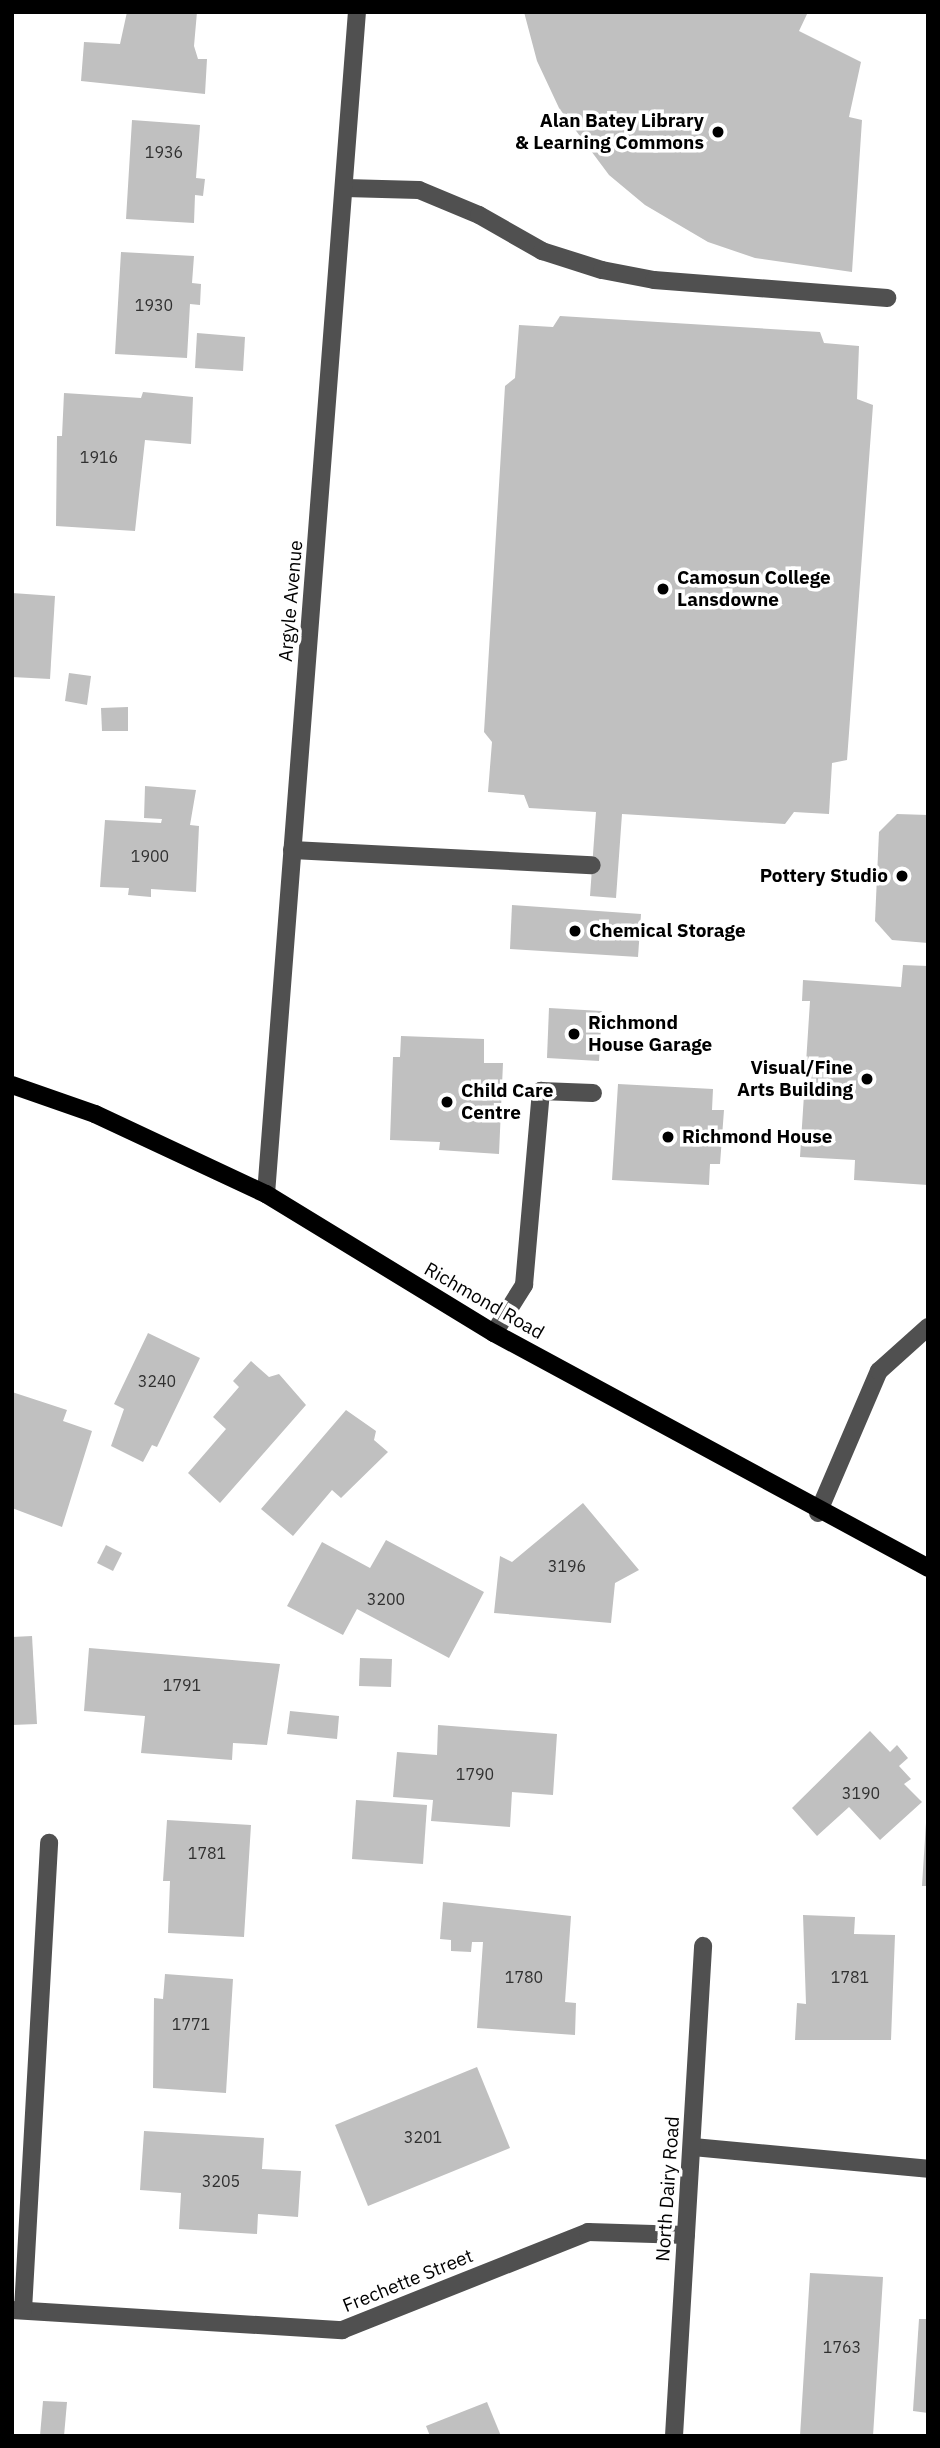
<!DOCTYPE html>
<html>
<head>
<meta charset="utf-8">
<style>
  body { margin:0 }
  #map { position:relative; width:940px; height:2448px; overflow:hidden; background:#fff; font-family:"IBM Plex Sans",sans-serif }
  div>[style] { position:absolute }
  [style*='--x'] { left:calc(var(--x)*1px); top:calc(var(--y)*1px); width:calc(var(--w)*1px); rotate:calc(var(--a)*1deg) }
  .building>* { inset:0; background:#c0c0c0 }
  .minor>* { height:18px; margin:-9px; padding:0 9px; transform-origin:9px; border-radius:9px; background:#505050 }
  .major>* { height:18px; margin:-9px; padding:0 9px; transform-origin:9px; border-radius:9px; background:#000 }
  .dots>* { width:19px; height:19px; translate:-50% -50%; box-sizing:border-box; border:4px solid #fff; border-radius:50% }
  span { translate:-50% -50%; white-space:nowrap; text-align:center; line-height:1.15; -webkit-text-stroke:7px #fff; paint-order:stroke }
  .number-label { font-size:16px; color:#303030 }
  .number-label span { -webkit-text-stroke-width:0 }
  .poi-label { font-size:19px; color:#000; font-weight:700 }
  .right { translate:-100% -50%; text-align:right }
  .left { translate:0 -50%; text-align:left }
  .street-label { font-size:19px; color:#000 }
  .frame { position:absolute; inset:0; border:14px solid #000; pointer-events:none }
</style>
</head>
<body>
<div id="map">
  <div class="building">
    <div style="clip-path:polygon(127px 12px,197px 12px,194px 46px,198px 59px,207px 59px,205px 94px,81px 81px,84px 42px,120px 44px)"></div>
    <div style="clip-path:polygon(524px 12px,808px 12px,799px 31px,861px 62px,849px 117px,862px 120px,852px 272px,755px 258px,708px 242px,645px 205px,609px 175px,559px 108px,537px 61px)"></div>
    <div style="clip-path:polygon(132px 120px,200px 125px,196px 178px,205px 179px,203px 196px,195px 195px,194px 223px,126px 219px)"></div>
    <div style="clip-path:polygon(121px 252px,194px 256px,192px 283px,201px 284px,200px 305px,190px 304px,187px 358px,115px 354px)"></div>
    <div style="clip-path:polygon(560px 316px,820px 332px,824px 343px,859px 346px,857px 399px,873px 405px,847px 760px,832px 763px,829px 814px,794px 812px,785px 824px,622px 814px,616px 898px,590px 896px,596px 812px,529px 808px,524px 795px,488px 792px,492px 742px,484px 732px,505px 386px,515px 378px,519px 325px,553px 327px)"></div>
    <div style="clip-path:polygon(197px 333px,245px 337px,243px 371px,195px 368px)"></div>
    <div style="clip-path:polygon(143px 392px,193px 397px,191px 444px,145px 440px,135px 531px,56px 526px,57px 436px,62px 436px,64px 393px,141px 398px)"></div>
    <div style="clip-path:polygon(12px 593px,55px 596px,50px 679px,12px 677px)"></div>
    <div style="clip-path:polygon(69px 673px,91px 676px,87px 705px,65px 701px)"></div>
    <div style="clip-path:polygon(128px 707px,128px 731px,102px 731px,101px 708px)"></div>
    <div style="clip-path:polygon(145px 786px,196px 790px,190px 825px,199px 826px,196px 892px,151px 889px,151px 897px,128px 895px,129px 888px,100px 887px,105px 820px,161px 823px,162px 819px,144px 818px)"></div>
    <div style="clip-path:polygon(897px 814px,928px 815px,928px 943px,892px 940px,875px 921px,879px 832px)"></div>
    <div style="clip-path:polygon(512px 905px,641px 914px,638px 957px,510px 949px)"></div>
    <div style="clip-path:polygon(903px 965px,928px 966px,928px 1185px,854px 1180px,855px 1160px,800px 1157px,810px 1001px,802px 1001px,803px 980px,901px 987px)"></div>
    <div style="clip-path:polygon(549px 1008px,602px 1011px,599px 1061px,547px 1058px)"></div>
    <div style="clip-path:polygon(401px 1036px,484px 1039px,484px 1063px,503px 1063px,499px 1154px,439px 1150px,440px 1142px,390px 1140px,393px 1057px,400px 1057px)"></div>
    <div style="clip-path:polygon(618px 1084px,713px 1089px,712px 1110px,724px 1110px,720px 1164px,710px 1164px,709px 1185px,612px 1180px)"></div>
    <div style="clip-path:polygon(148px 1333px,200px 1358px,157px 1447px,152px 1445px,143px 1462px,111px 1446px,124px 1409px,114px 1404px)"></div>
    <div style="clip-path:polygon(251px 1361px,269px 1377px,279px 1374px,306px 1405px,220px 1503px,188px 1473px,226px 1429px,213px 1417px,239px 1387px,233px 1381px)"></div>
    <div style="clip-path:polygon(12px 1392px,67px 1410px,63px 1421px,92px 1431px,62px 1527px,12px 1508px)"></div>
    <div style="clip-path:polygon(346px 1410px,376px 1431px,374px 1440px,388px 1452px,341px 1498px,332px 1490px,293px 1536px,261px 1509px)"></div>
    <div style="clip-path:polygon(583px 1503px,639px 1570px,615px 1583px,611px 1623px,494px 1613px,500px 1556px,512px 1562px)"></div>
    <div style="clip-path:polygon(386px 1540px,484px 1592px,449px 1658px,357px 1609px,343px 1635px,287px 1606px,322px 1542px,370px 1568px)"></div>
    <div style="clip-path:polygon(106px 1545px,122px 1553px,113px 1571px,97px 1563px)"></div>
    <div style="clip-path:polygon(32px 1636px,37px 1724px,12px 1725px,12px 1637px)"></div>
    <div style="clip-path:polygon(89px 1648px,280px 1664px,267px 1745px,233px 1743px,232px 1760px,141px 1753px,145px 1716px,84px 1711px)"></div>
    <div style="clip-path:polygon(360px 1658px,392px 1659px,391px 1687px,359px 1686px)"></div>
    <div style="clip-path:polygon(290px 1711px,339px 1716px,337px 1739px,287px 1734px)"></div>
    <div style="clip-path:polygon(438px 1725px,557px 1734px,553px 1795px,512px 1792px,510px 1827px,431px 1821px,433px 1800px,393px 1797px,397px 1752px,437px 1755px)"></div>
    <div style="clip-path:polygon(870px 1731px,890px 1752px,897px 1745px,908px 1758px,899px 1766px,911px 1779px,904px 1784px,922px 1802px,880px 1840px,849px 1807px,817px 1836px,792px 1808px)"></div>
    <div style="clip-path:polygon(356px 1800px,427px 1805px,423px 1864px,352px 1859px)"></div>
    <div style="clip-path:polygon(167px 1820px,251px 1825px,244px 1937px,168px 1933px,170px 1881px,163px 1881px)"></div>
    <div style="clip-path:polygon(926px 1823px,928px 1823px,928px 1886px,922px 1886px)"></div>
    <div style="clip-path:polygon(443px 1902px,571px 1916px,565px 2002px,576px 2003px,575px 2035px,477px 2028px,483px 1942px,472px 1942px,471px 1952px,451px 1951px,451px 1940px,440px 1939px)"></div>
    <div style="clip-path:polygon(803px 1915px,855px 1917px,854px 1934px,895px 1935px,891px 2040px,795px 2040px,797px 2003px,806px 2004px)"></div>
    <div style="clip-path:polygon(165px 1974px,233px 1979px,226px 2093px,153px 2088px,154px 1998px,163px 1999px)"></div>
    <div style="clip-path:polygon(477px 2067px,510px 2148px,368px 2206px,335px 2125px)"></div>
    <div style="clip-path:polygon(144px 2131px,264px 2138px,262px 2169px,301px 2171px,298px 2217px,258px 2214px,257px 2234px,179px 2229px,181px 2193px,140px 2190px)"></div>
    <div style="clip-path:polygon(810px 2273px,883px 2277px,873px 2436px,800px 2436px)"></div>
    <div style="clip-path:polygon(919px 2319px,928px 2319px,928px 2413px,913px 2411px)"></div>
    <div style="clip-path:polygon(43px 2401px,67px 2402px,64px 2436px,40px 2436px)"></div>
    <div style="clip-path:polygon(487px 2402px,501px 2436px,430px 2436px,426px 2426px)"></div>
  </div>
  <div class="minor">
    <div style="--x:345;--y:188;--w:74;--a:1.5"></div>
    <div style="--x:419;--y:190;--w:65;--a:22.6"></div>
    <div style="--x:479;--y:215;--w:73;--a:29.7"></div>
    <div style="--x:542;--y:251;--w:63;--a:17.6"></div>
    <div style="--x:602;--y:270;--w:53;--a:10.9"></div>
    <div style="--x:654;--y:280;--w:234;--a:4.4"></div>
    <div style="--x:292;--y:850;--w:300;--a:2.9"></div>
    <div style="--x:266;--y:1194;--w:1185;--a:-85.6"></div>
    <div style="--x:494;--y:1333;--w:57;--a:-58"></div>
    <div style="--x:524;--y:1285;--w:195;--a:-85"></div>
    <div style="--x:541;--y:1091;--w:52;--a:2.2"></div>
    <div style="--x:818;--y:1513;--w:155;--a:-66.8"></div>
    <div style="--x:879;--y:1371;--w:66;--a:-41.9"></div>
    <div style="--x:693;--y:2147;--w:236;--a:5.3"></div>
    <div style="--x:12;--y:2310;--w:331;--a:3.5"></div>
    <div style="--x:342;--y:2330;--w:265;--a:-21.7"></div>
    <div style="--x:588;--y:2232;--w:98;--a:1.8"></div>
    <div style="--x:23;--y:2310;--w:468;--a:-86.8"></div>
    <div style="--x:674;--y:2436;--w:491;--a:-86.6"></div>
  </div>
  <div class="major">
    <div style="--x:12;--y:1085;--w:88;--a:19.3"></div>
    <div style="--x:95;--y:1114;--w:189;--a:25.1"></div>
    <div style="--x:266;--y:1194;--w:267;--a:31.4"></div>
    <div style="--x:494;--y:1333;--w:494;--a:28.4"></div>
  </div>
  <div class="dots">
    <div style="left:718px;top:132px;background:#000"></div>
    <div style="left:663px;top:589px;background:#000"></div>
    <div style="left:902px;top:876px;background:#000"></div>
    <div style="left:575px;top:931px;background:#000"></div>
    <div style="left:574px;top:1034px;background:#000"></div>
    <div style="left:867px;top:1079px;background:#000"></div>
    <div style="left:447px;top:1102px;background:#000"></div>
    <div style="left:668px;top:1137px;background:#000"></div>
  </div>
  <div class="number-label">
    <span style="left:164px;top:152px">1936</span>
    <span style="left:154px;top:305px">1930</span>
    <span style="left:99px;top:457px">1916</span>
    <span style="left:150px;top:856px">1900</span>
    <span style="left:157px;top:1381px">3240</span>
    <span style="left:567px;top:1566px">3196</span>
    <span style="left:386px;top:1599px">3200</span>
    <span style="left:182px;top:1685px">1791</span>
    <span style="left:475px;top:1774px">1790</span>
    <span style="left:861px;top:1793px">3190</span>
    <span style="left:207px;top:1853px">1781</span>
    <span style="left:524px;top:1977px">1780</span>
    <span style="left:850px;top:1977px">1781</span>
    <span style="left:191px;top:2024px">1771</span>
    <span style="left:423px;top:2137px">3201</span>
    <span style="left:221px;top:2181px">3205</span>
    <span style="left:842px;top:2347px">1763</span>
  </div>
  <div class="poi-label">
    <span class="right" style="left:704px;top:132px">Alan Batey Library<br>&amp; Learning Commons</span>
    <span class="left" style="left:677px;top:589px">Camosun College<br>Lansdowne</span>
    <span class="right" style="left:888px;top:876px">Pottery Studio</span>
    <span class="left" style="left:589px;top:931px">Chemical Storage</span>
    <span class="left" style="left:588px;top:1034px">Richmond<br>House Garage</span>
    <span class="right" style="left:853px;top:1079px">Visual/Fine<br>Arts Building</span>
    <span class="left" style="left:461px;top:1102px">Child Care<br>Centre</span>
    <span class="left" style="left:682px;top:1137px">Richmond House</span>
  </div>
  <div class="street-label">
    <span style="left:291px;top:601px;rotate:-85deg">Argyle Avenue</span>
    <span style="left:484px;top:1301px;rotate:30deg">Richmond Road</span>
    <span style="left:668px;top:2189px;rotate:-86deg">North Dairy Road</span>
    <span style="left:408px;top:2281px;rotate:-22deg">Frechette Street</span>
  </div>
  <div class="frame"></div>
</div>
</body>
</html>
